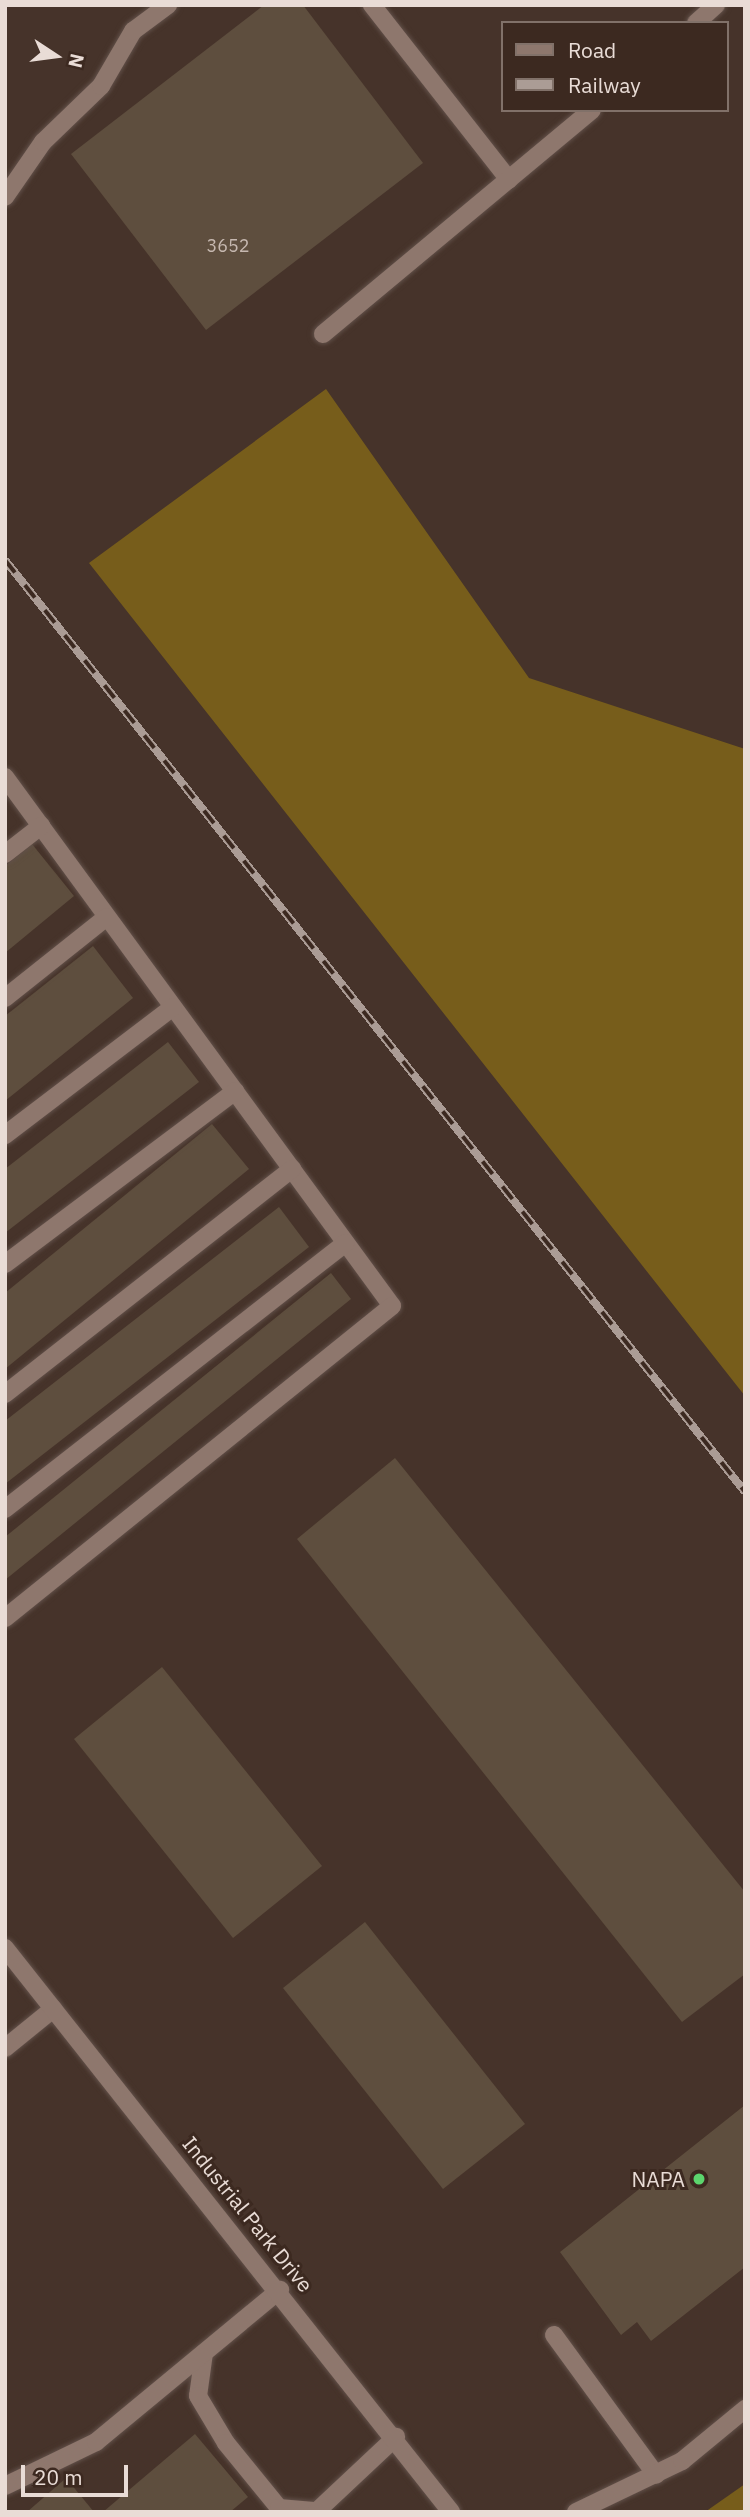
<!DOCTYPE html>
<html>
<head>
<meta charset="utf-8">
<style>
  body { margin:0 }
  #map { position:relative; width:750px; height:2517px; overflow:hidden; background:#46332a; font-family:"IBM Plex Sans",sans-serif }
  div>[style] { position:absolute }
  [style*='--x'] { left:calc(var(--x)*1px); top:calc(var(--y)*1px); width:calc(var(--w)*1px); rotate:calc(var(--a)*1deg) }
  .forest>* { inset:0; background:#775d1b }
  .building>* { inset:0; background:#5e4e3e }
  .roads { filter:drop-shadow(0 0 2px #615049) drop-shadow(0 0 2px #615049) }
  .service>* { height:18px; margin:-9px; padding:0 9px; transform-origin:9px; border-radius:9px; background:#8e776d }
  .tertiary>* { height:18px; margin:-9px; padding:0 9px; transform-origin:9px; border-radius:9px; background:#8e776d }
  .rail>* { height:8px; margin-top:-4px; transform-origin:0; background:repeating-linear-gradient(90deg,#3c2920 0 16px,#ab9c95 0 32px); box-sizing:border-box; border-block:2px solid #ab9c95 }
  .dots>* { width:19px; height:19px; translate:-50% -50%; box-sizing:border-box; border:4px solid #3c2920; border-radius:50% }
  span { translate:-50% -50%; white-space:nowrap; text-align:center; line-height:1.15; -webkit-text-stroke:6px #3c2920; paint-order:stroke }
  .number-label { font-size:18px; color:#c6b8b0 }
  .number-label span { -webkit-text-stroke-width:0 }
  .poi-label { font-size:21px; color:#e9dcd6 }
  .right { translate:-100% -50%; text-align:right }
  .street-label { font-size:21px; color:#e9dcd6 }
  .frame { position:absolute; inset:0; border:7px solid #e9dcd6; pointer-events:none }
  .legend { position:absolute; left:501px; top:21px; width:228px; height:91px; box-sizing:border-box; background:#3c2920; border:2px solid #817169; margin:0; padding:9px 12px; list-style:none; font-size:21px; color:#e9dcd6 }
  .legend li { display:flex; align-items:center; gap:14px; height:35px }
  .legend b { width:35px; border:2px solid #817169 }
  .north { position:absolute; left:21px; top:21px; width:70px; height:70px; -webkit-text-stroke:5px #3c2920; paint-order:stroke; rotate:103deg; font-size:19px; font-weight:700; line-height:28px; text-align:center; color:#e9dcd6 }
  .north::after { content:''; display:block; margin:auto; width:24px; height:32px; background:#e9dcd6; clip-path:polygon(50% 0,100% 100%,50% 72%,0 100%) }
  .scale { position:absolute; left:21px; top:2465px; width:107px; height:32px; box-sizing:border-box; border:4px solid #e9dcd6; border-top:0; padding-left:9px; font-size:21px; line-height:24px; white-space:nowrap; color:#e9dcd6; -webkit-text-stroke:5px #3c2920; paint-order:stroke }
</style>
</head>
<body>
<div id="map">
  <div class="forest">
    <div style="clip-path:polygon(326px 389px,529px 678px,745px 749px,745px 1396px,89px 563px)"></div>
    <div style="clip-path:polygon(745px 2484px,745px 2512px,705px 2512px)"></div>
  </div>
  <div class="building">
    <div style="clip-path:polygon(264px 5px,303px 5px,423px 163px,206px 330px,71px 154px)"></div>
    <div style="clip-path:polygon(32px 844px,74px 896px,5px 953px,5px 866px)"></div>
    <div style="clip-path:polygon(93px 946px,133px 998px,5px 1101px,5px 1016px)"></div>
    <div style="clip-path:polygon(168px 1042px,199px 1082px,5px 1233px,5px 1169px)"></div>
    <div style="clip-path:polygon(212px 1124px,249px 1169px,5px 1369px,5px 1293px)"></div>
    <div style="clip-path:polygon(279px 1207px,309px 1247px,5px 1484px,5px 1421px)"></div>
    <div style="clip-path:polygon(331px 1273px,351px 1299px,5px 1580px,5px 1537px)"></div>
    <div style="clip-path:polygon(395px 1458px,745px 1892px,745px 1974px,682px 2022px,297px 1539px)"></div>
    <div style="clip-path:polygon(162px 1667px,322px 1866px,233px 1938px,74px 1739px)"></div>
    <div style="clip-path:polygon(365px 1922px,525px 2124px,443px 2189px,283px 1988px)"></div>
    <div style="clip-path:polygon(745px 2105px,745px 2267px,651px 2341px,637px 2322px,621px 2335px,560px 2252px)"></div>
    <div style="clip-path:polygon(195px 2434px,248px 2497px,230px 2512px,103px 2512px)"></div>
    <div style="clip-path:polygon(66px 2478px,94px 2512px,27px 2512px)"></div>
  </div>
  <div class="roads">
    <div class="service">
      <div style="--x:372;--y:5;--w:222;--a:51.9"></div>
      <div style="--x:696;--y:23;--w:27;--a:-42"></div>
      <div style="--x:5;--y:197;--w:67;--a:-55.4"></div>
      <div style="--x:43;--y:142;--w:81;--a:-44"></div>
      <div style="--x:101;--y:86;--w:64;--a:-59.8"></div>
      <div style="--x:133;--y:31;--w:44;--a:-36.6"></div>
      <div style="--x:323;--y:334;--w:350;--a:-39.8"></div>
      <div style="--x:5;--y:777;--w:655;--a:53.81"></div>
      <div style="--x:392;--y:1306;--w:497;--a:141.1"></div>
      <div style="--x:5;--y:854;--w:46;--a:-37.9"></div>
      <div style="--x:5;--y:998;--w:130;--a:-38.5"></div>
      <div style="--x:5;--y:1135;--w:211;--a:-37.3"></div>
      <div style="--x:5;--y:1264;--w:288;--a:-36.9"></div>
      <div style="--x:5;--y:1394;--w:365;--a:-38.1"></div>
      <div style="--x:5;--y:1509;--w:432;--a:-38"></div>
      <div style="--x:5;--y:2048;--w:62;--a:-39.1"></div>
      <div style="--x:554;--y:2335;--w:173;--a:53.9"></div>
      <div style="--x:204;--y:2353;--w:43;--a:97.9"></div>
      <div style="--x:198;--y:2396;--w:55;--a:59.2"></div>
      <div style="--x:226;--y:2443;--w:84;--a:50.8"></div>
      <div style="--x:279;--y:2508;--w:38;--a:5"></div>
      <div style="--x:5;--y:2486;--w:101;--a:-25.8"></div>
      <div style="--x:96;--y:2442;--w:239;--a:-39.6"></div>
      <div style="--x:316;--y:2512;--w:110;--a:-43.2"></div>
      <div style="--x:576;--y:2512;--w:118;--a:-25.7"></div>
      <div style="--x:682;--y:2461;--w:82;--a:-39.5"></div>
    </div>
    <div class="tertiary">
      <div style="--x:5;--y:1948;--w:719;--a:51.66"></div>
    </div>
  </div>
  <div class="rail">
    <div style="--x:5;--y:560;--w:1190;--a:51.55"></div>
  </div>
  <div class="dots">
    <div style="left:699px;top:2179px;background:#5cd56d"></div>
  </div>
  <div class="number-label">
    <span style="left:228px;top:246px">3652</span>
  </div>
  <div class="poi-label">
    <span class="right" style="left:685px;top:2179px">NAPA</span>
  </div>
  <div class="street-label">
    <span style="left:248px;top:2214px;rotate:51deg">Industrial Park Drive</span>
  </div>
  <div class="frame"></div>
  <ul class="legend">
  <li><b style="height:9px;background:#8e776d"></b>Road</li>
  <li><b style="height:9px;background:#ab9c95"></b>Railway</li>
  </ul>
  <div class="north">N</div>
  <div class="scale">20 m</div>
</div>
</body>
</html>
